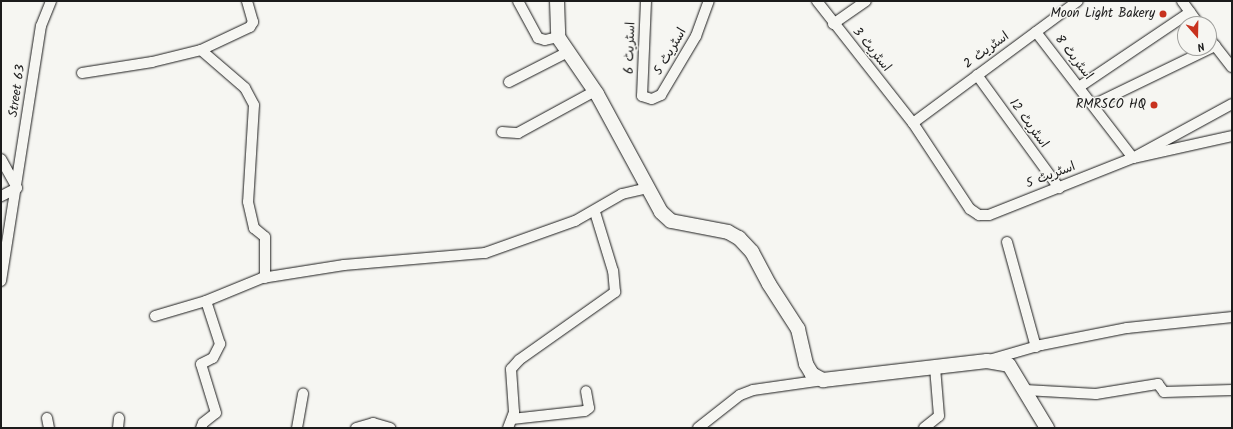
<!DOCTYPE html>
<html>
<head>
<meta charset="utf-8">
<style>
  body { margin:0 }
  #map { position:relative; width:1233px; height:429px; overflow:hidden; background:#f6f6f2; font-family:Kalam,"Playpen Sans Arabic",sans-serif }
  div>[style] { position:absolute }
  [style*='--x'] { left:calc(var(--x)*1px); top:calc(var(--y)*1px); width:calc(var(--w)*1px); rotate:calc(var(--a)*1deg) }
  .roads { filter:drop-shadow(0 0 1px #1c1c1c) drop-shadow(0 0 1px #1c1c1c) }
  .street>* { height:10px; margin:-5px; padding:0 5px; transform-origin:5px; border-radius:5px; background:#f6f6f2 }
  .secondary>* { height:14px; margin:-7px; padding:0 7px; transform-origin:7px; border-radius:7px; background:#f6f6f2 }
  .dots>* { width:11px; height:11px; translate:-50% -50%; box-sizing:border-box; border:2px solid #f6f6f2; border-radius:50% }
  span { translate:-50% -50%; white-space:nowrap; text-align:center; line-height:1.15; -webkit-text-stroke:3px #f6f6f2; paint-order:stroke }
  .poi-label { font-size:13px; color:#1c1c1c }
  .right { translate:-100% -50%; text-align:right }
  .street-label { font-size:13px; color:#1c1c1c }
  .frame { position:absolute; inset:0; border:2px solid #1c1c1c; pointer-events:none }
  .north { position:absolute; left:1177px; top:16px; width:40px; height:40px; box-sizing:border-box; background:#f6f6f2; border:1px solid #9f9f9c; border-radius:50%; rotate:160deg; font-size:11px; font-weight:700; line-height:16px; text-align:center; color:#1c1c1c }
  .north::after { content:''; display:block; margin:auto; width:14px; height:18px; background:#c8321e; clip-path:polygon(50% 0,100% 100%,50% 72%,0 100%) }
</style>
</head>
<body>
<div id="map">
  <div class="roads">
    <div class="street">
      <div style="--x:518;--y:1;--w:42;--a:61.6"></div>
      <div style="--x:538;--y:38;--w:7;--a:16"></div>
      <div style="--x:545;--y:40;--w:13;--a:-13"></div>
      <div style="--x:646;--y:1;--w:95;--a:92.4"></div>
      <div style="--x:642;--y:96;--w:10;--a:17"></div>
      <div style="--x:652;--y:99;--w:10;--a:-24"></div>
      <div style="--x:661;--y:95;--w:69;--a:-59.3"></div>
      <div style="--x:696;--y:36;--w:37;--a:-70"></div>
      <div style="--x:817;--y:1;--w:155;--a:51.8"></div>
      <div style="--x:913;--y:123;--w:103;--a:56.5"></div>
      <div style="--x:970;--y:209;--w:11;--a:34"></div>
      <div style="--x:979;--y:215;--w:10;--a:0"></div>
      <div style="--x:989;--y:215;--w:155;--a:-21.6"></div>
      <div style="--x:1133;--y:158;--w:113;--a:-28.6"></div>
      <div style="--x:1182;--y:1;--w:29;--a:54"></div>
      <div style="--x:833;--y:24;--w:40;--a:-34.9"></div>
      <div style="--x:1036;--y:32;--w:159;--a:52.4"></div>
      <div style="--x:1133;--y:158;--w:101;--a:-12.5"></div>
      <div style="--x:1209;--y:38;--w:37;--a:52"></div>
      <div style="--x:201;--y:50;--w:58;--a:40.8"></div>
      <div style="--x:245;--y:88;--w:19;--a:62"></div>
      <div style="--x:254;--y:105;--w:97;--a:93.5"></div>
      <div style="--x:248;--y:202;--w:27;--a:77"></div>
      <div style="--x:254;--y:228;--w:14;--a:39"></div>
      <div style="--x:265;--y:237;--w:41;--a:90"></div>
      <div style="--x:82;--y:73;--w:71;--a:-8.9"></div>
      <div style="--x:152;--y:62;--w:50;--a:-13.8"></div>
      <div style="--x:201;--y:50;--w:54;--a:-25.1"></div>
      <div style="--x:250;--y:27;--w:6;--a:-59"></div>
      <div style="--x:253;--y:22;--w:22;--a:-106"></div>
      <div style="--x:977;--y:75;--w:140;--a:54"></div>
      <div style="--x:509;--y:82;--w:66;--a:-27"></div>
      <div style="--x:1079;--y:87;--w:134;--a:-34"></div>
      <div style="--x:1093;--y:105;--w:136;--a:-25.8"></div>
      <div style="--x:913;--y:123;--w:205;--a:-36.5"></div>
      <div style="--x:502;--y:132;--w:16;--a:4"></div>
      <div style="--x:518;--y:133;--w:88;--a:-28.6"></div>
      <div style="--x:1;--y:159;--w:33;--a:61"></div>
      <div style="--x:17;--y:188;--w:18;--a:153"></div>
      <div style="--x:1007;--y:242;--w:109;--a:74.6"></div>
      <div style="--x:1;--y:281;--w:258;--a:-81.1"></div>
      <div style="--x:41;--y:26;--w:27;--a:-68"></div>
      <div style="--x:155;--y:316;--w:53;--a:-16.4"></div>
      <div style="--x:206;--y:301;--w:61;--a:-22.3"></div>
      <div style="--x:262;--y:278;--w:83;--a:-9"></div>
      <div style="--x:344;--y:265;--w:142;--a:-4.9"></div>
      <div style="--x:485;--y:253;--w:96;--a:-19.6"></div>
      <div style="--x:575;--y:221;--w:54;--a:-29.9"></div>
      <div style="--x:622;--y:194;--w:27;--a:-13"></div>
      <div style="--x:989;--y:360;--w:54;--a:-16.1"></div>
      <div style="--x:1041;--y:345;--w:88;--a:-11.2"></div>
      <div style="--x:1127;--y:328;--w:106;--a:-6"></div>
      <div style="--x:1025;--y:390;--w:71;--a:3.2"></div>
      <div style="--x:1096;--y:394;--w:63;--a:-9.2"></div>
      <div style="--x:1158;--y:384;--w:10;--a:53"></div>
      <div style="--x:1164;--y:392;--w:68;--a:-1.7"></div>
      <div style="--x:47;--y:418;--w:10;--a:79"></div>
      <div style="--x:512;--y:419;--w:73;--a:-6.3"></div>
      <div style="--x:585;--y:411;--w:5;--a:-37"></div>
      <div style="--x:589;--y:408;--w:17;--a:-100"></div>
      <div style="--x:118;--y:428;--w:10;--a:-84"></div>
      <div style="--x:201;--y:428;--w:5;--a:-68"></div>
      <div style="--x:203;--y:423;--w:16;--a:-38"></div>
      <div style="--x:216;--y:413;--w:51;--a:-107"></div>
      <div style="--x:201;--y:364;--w:13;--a:-27"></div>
      <div style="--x:213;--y:358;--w:16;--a:-63"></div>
      <div style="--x:220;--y:344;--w:45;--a:-108"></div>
      <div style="--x:297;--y:428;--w:35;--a:-80"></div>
      <div style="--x:356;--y:428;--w:18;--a:-16"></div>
      <div style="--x:373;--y:423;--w:18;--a:16"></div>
      <div style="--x:508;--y:428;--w:17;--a:-69"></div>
      <div style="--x:514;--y:412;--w:43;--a:-94"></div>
      <div style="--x:511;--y:369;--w:12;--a:-48"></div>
      <div style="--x:519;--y:360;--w:118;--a:-35.3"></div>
      <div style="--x:615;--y:292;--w:21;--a:-95"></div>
      <div style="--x:613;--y:271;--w:62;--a:-107"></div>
      <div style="--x:698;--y:428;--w:53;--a:-38.2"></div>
      <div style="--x:740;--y:395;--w:14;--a:-21"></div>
      <div style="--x:753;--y:390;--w:71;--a:-8.1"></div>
      <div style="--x:924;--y:428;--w:19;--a:-39"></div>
      <div style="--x:939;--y:416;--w:49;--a:-94.7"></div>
    </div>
    <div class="secondary">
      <div style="--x:557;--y:1;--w:36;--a:88"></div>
      <div style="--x:558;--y:37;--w:69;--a:55.6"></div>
      <div style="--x:597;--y:94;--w:134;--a:61.5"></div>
      <div style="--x:661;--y:212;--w:13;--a:42"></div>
      <div style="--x:671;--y:221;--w:58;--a:10.9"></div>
      <div style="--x:728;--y:232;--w:13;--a:29"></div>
      <div style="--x:739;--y:238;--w:19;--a:47"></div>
      <div style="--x:752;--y:252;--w:36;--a:62"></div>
      <div style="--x:769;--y:284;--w:54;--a:57.2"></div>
      <div style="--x:798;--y:329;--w:36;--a:77"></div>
      <div style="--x:806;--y:364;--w:12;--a:59"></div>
      <div style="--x:812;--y:374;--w:13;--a:29"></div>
      <div style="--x:823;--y:380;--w:165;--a:-6.6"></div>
      <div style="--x:987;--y:361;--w:22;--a:10"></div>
      <div style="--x:1009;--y:365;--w:74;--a:58.9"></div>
    </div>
  </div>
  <div class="dots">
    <div style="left:1163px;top:14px;background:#c8321e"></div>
    <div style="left:1154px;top:105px;background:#c8321e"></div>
  </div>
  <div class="poi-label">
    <span class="right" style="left:1155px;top:14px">Moon Light Bakery</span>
    <span class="right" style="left:1146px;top:105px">RMRSCO HQ</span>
  </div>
  <div class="street-label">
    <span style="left:631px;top:48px;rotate:-88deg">اسٹریٹ 6</span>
    <span style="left:871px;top:50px;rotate:51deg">اسٹریٹ 3</span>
    <span style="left:987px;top:51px;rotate:-36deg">اسٹریٹ 2</span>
    <span style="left:671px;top:52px;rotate:-60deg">اسٹریٹ 5</span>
    <span style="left:1073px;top:58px;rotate:52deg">اسٹریٹ 8</span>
    <span style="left:18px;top:91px;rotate:-82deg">Street 63</span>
    <span style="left:1028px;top:124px;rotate:54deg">اسٹریٹ 12</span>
    <span style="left:1051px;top:176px;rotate:-21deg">اسٹریٹ 5</span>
  </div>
  <div class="frame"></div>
  <div class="north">N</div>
</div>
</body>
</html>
